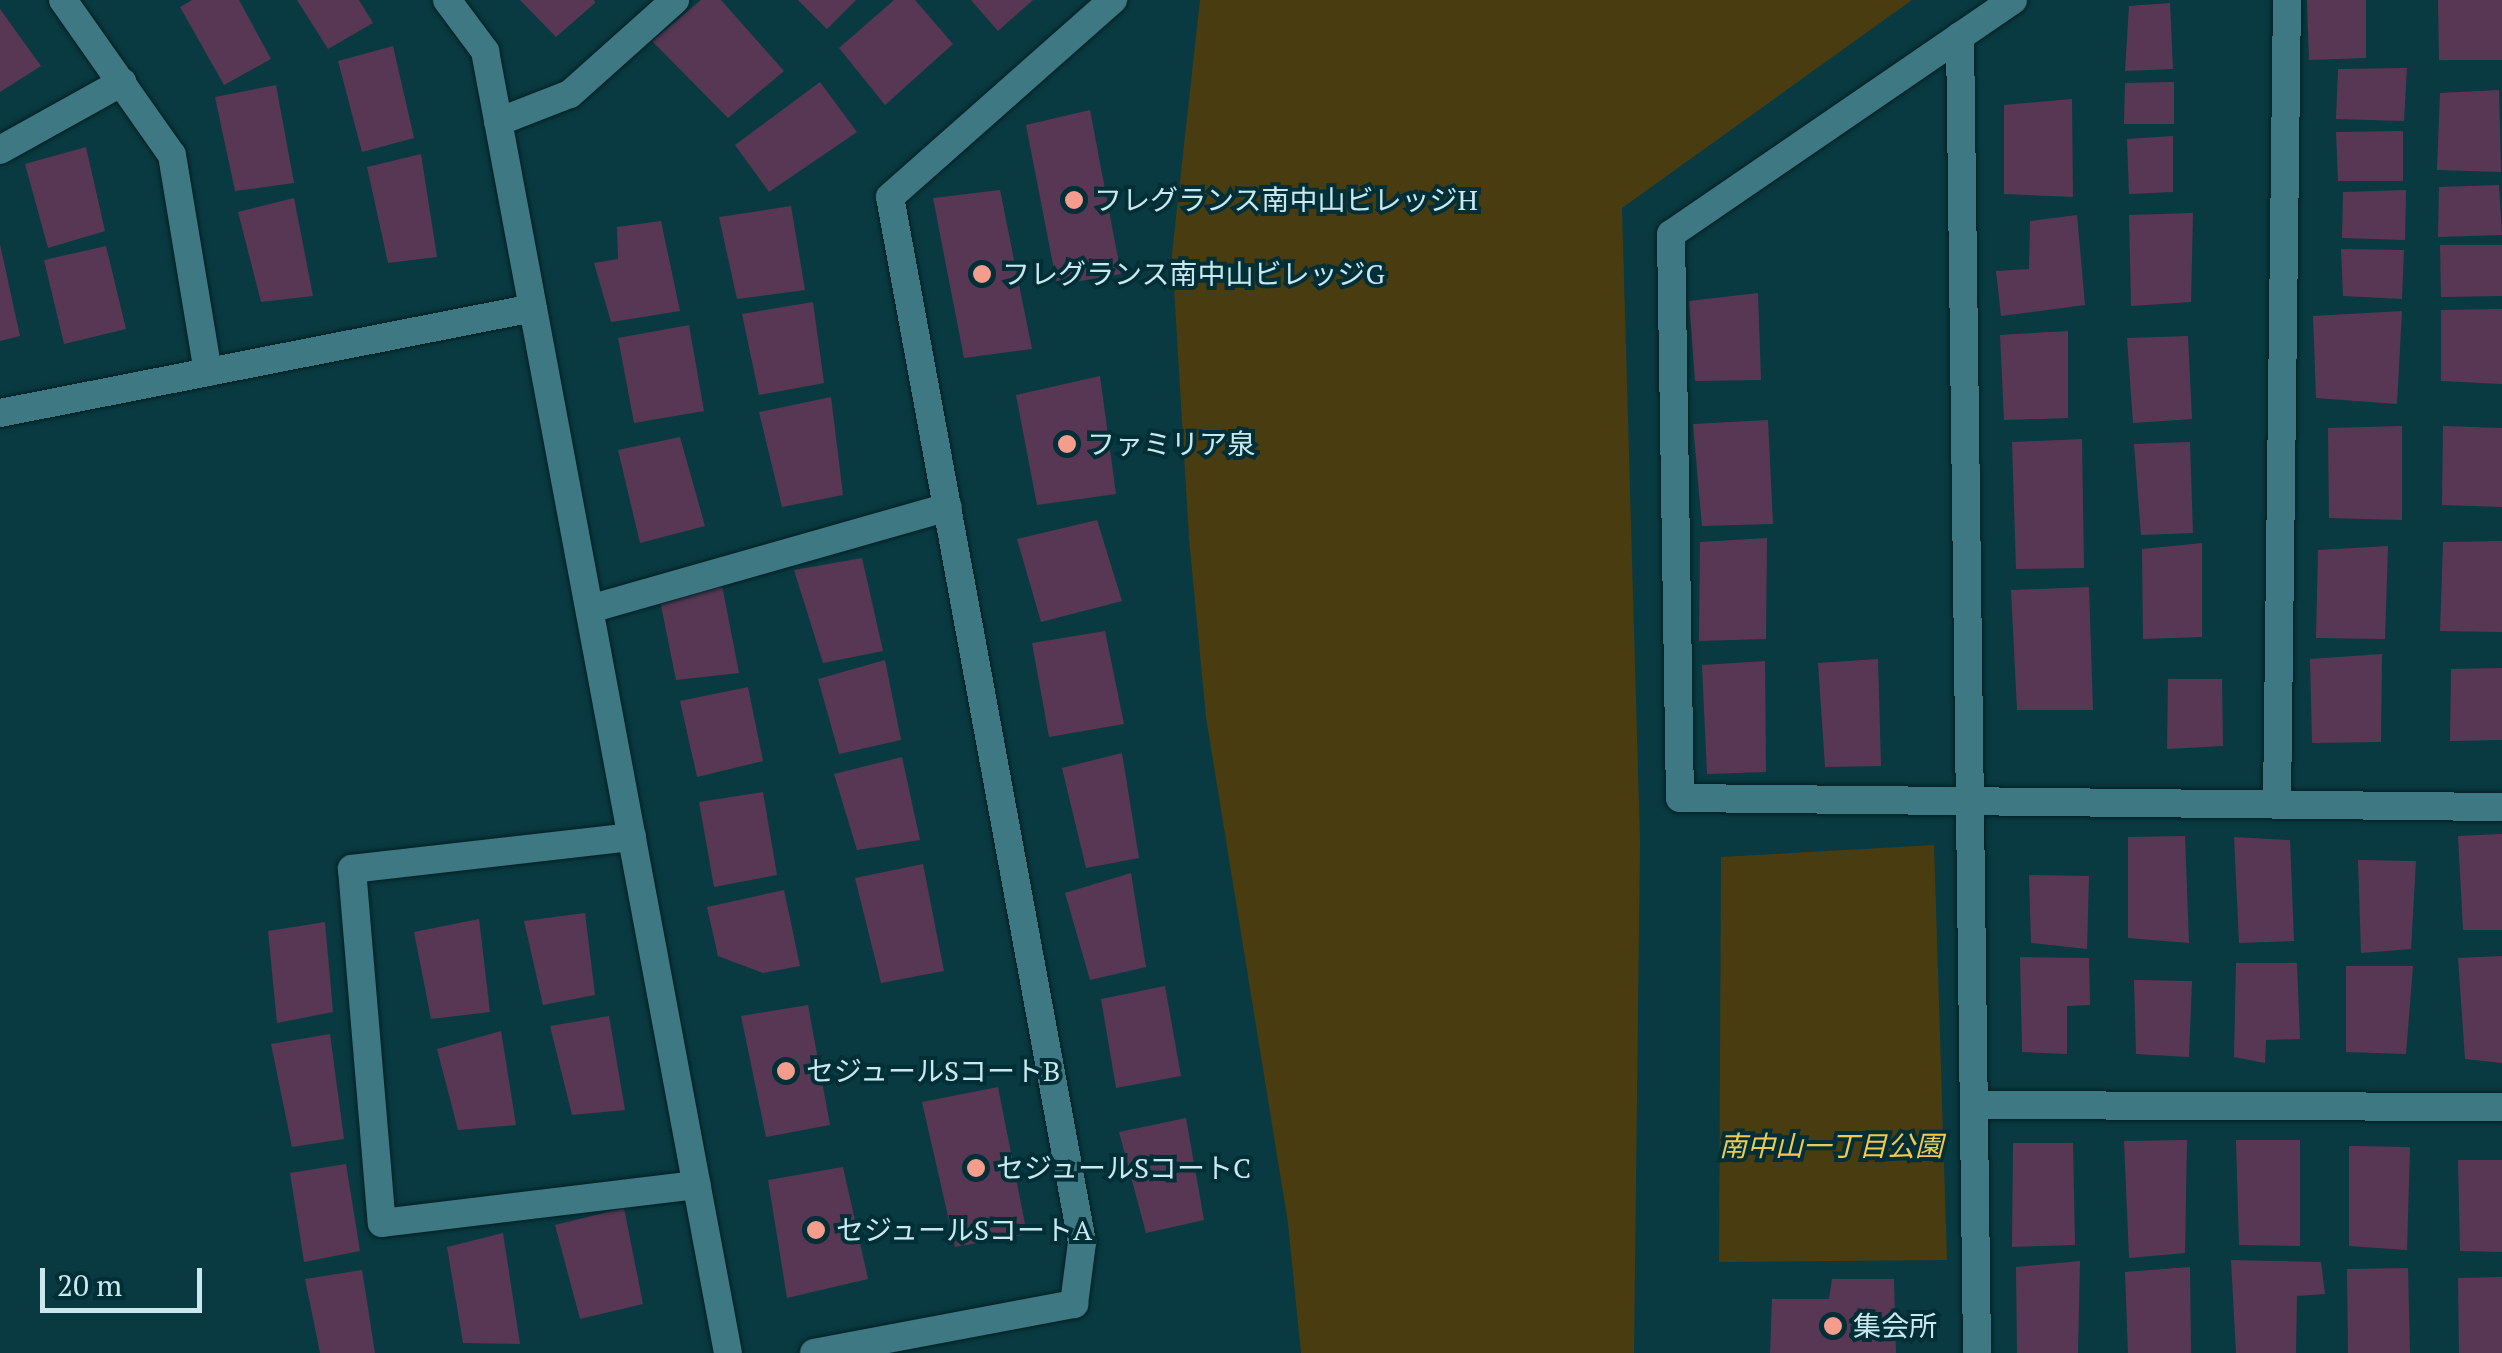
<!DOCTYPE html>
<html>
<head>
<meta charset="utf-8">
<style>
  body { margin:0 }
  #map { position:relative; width:2502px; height:1353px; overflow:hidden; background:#093a41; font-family:"PT Serif","Noto Sans JP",serif }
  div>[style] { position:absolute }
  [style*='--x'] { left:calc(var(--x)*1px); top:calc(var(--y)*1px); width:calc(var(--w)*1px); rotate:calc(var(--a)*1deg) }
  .green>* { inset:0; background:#4a3c11 }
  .building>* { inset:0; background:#583754 }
  .roads { filter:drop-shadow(0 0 2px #001f24) drop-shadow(0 0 2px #001f24) }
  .minor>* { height:28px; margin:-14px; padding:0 14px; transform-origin:14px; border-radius:14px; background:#3e7883 }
  .dots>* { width:28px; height:28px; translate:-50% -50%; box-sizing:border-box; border:5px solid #002f37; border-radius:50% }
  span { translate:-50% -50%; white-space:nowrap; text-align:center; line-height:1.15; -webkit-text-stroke:8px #002f37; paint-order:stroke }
  .poi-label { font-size:28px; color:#cbe8ee }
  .left { translate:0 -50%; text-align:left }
  .park-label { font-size:28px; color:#f2c94d; font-style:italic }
  .scale { position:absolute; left:40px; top:1268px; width:162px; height:45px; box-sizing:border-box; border:5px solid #cbe8ee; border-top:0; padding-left:12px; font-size:30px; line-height:35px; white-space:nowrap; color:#cbe8ee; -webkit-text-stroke:8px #002f37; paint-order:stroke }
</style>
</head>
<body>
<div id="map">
  <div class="green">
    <div style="clip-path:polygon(1200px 0,1912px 0,1622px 208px,1640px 841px,1634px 1353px,1301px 1353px,1288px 1223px,1206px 717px,1189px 538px,1172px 254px)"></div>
    <div style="clip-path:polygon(1934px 845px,1947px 1260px,1719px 1262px,1721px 857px)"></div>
  </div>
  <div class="building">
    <div style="clip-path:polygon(192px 0,239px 0,271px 59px,224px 85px,180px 7px)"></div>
    <div style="clip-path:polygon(297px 0,359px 0,373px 23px,328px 49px)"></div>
    <div style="clip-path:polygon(520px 0,594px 0,595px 3px,556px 37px)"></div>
    <div style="clip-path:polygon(701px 0,721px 0,784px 71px,728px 118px,652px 41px)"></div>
    <div style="clip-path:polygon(798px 0,856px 0,827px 29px)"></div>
    <div style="clip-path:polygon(894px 0,915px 0,953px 44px,885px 105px,839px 48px)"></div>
    <div style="clip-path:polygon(971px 0,1033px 0,998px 31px)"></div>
    <div style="clip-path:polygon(2307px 0,2366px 0,2366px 58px,2309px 60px)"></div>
    <div style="clip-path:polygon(2438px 0,2502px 0,2502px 60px,2439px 60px)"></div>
    <div style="clip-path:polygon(2170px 3px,2173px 69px,2125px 71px,2129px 6px)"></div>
    <div style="clip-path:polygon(0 9px,41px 66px,0 92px)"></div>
    <div style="clip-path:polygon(393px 46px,414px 138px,362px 152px,338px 61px)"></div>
    <div style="clip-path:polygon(2407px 68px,2404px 121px,2336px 119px,2338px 69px)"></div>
    <div style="clip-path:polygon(820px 82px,857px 132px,769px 192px,735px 145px)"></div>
    <div style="clip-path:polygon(2174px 82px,2174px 124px,2124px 124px,2125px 83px)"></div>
    <div style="clip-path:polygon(276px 85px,294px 183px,235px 191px,215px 97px)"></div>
    <div style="clip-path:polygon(2499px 90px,2501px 172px,2437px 170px,2440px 93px)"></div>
    <div style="clip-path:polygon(2072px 99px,2073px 197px,2004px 194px,2004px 105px)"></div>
    <div style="clip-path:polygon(1090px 110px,1121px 274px,1057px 285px,1026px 125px)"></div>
    <div style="clip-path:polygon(2403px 131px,2403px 181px,2338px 181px,2336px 132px)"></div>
    <div style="clip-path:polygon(2173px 136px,2173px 192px,2129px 194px,2127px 139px)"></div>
    <div style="clip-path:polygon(86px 147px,105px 231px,48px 248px,25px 164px)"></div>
    <div style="clip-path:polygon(421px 154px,437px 257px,388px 263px,367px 167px)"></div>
    <div style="clip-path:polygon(2499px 185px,2502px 235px,2438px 237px,2439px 187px)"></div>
    <div style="clip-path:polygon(1000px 190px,1032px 349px,964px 358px,933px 198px)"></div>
    <div style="clip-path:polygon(2406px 190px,2405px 240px,2342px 238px,2343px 192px)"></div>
    <div style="clip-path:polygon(294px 198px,313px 296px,261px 302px,238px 212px)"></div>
    <div style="clip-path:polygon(791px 206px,805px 290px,737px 299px,719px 217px)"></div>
    <div style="clip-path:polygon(2193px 213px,2191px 302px,2131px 306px,2129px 215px)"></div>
    <div style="clip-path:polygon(2077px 215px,2085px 305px,2001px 316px,1996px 271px,2029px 269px,2030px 221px)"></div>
    <div style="clip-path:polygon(661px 221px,680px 311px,611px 322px,594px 263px,618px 259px,617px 227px)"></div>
    <div style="clip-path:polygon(0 244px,20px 336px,0 341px)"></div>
    <div style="clip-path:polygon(2440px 245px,2502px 245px,2502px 296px,2441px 297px)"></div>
    <div style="clip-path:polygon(106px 246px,126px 329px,64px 344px,44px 260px)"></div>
    <div style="clip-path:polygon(2341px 249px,2404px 250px,2402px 299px,2343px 296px)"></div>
    <div style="clip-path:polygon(1758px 293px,1761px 380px,1695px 381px,1689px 301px)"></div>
    <div style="clip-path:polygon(813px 302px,824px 383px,759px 395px,742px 314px)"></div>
    <div style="clip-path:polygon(2502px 309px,2502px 384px,2441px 381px,2441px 310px)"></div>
    <div style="clip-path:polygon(2402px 311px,2397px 404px,2316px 398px,2313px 316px)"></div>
    <div style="clip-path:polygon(689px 325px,704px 411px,634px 423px,618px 338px)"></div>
    <div style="clip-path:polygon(2068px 331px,2068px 418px,2004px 420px,2000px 335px)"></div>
    <div style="clip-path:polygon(2188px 336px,2192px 419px,2133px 423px,2127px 338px)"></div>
    <div style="clip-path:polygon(1100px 376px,1116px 494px,1037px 505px,1016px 395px)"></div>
    <div style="clip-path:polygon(831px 397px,843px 495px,782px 507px,759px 412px)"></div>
    <div style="clip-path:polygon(1768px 420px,1773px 524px,1702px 526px,1693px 424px)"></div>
    <div style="clip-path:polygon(2402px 426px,2402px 520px,2329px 518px,2328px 428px)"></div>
    <div style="clip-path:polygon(2443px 426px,2502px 428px,2502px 507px,2442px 505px)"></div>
    <div style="clip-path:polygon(680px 437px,705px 526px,640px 543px,618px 450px)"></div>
    <div style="clip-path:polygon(2082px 439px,2084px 568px,2016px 569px,2012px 442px)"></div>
    <div style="clip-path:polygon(2190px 442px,2193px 533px,2141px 535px,2134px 444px)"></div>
    <div style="clip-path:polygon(1097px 520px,1122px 601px,1041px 622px,1017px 539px)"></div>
    <div style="clip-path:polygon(1767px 538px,1766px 639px,1699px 641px,1700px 542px)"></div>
    <div style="clip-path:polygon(2502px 541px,2502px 632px,2440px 631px,2443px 542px)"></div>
    <div style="clip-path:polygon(2202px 543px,2202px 637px,2143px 639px,2142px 549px)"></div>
    <div style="clip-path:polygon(2388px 546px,2385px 639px,2316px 638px,2318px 550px)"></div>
    <div style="clip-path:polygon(862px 558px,883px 651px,823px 663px,794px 570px)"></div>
    <div style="clip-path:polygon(722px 585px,739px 673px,676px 680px,660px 600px)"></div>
    <div style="clip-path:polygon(2089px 587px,2093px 710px,2017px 710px,2011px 590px)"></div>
    <div style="clip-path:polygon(1105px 631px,1124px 724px,1049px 737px,1032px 643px)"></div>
    <div style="clip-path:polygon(2382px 654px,2381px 742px,2312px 743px,2310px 659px)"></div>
    <div style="clip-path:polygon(1878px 659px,1881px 766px,1825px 767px,1818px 663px)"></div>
    <div style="clip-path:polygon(885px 660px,901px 740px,839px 754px,818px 679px)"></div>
    <div style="clip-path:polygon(1765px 661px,1766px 772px,1707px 774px,1702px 665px)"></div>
    <div style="clip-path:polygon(2502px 668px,2502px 740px,2450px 741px,2451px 669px)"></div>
    <div style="clip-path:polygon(2168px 679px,2222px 679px,2223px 746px,2167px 749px)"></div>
    <div style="clip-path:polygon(748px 687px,763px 761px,697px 777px,680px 701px)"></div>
    <div style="clip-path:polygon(1122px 753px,1139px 858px,1086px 868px,1062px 768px)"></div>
    <div style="clip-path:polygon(902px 757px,920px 840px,857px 850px,834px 774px)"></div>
    <div style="clip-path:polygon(763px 792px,777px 875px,714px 887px,699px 802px)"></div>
    <div style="clip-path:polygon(2502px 834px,2502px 930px,2463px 930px,2458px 836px)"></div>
    <div style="clip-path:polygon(2185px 836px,2189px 943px,2128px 938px,2128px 837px)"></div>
    <div style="clip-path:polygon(2234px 837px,2290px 840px,2294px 941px,2239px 943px)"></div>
    <div style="clip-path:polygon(2358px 860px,2416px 861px,2411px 949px,2361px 953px)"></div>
    <div style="clip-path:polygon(923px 864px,944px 971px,881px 983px,855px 878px)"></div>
    <div style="clip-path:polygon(1131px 873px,1146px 967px,1090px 980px,1065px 893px)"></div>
    <div style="clip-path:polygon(2029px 875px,2089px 876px,2087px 949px,2031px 943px)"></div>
    <div style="clip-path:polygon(784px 890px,800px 966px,763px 973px,718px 956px,707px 907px)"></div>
    <div style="clip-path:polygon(585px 913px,595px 995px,543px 1005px,524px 921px)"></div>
    <div style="clip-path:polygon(479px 919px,490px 1012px,431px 1019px,414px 932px)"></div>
    <div style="clip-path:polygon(325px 922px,333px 1012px,277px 1023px,268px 931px)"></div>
    <div style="clip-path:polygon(2502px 956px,2502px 1063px,2465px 1059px,2458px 958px)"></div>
    <div style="clip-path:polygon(2020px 957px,2089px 958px,2090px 1005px,2067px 1006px,2067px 1054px,2022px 1052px)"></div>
    <div style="clip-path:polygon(2236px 963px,2297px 963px,2300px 1039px,2266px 1040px,2265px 1063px,2234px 1057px)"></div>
    <div style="clip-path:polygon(2346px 966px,2413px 966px,2406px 1054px,2346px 1052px)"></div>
    <div style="clip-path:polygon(2134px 980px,2192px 981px,2189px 1057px,2136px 1054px)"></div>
    <div style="clip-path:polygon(1165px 986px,1181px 1076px,1116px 1088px,1101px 999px)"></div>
    <div style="clip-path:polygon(808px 1005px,830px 1125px,766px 1137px,741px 1016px)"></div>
    <div style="clip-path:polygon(609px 1016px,625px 1110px,572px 1115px,550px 1026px)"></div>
    <div style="clip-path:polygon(501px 1031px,516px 1125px,458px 1130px,437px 1049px)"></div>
    <div style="clip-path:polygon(330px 1034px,344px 1139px,292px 1147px,271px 1044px)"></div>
    <div style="clip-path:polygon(998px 1087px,1027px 1234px,955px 1247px,922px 1102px)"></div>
    <div style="clip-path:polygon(1186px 1118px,1204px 1220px,1146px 1233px,1119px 1132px)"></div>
    <div style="clip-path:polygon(2187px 1140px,2185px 1253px,2129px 1258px,2124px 1141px)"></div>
    <div style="clip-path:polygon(2236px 1140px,2300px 1140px,2300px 1246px,2239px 1245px)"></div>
    <div style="clip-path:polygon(2013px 1143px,2073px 1143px,2075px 1245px,2012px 1247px)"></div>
    <div style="clip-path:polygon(2349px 1146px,2410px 1147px,2407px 1250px,2349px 1246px)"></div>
    <div style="clip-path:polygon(2458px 1160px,2502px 1160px,2502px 1252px,2460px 1251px)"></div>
    <div style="clip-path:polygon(346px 1164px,360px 1251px,304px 1262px,290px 1173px)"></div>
    <div style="clip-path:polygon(843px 1167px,868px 1279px,787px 1298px,768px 1180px)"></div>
    <div style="clip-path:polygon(624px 1208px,643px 1304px,580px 1319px,555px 1225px)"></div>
    <div style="clip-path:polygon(503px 1233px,520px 1344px,463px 1343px,447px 1247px)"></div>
    <div style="clip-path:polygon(2231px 1260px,2321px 1262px,2325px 1294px,2297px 1296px,2296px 1353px,2236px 1353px)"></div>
    <div style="clip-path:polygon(2080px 1261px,2078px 1353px,2017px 1353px,2016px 1267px)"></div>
    <div style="clip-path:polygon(2190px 1267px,2191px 1353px,2128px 1353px,2125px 1272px)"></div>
    <div style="clip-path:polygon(2408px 1268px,2410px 1353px,2348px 1353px,2347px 1269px)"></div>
    <div style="clip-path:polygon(362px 1270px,375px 1353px,320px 1353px,305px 1279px)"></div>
    <div style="clip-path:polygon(2502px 1277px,2502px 1353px,2459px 1353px,2458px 1278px)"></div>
    <div style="clip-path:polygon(1832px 1279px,1894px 1279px,1896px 1353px,1770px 1353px,1772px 1299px,1829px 1299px)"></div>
  </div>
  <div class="roads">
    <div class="minor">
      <div style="--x:63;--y:0;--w:189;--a:54.9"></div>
      <div style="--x:172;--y:155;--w:220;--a:80.6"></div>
      <div style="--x:447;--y:0;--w:64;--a:53.3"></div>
      <div style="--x:485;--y:51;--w:1324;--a:79.43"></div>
      <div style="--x:2013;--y:0;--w:414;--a:145.6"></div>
      <div style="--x:1671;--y:234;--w:564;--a:89.09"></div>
      <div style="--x:1680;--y:798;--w:822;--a:0.63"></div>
      <div style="--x:1960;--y:36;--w:1317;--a:89.26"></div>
      <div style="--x:498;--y:122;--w:77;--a:-21.3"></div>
      <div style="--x:570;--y:94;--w:141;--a:-41.8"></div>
      <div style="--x:0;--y:150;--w:140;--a:-29.1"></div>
      <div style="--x:0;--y:413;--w:543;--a:-11.14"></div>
      <div style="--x:590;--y:609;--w:372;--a:-15.9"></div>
      <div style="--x:2277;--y:804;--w:804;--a:-89.29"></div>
      <div style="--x:632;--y:837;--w:282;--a:173.5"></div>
      <div style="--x:352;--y:869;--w:355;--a:85.2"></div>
      <div style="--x:382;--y:1223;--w:317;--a:-6.9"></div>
      <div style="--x:1974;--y:1105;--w:528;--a:0.22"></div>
      <div style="--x:814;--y:1353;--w:265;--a:-10.7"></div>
      <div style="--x:1074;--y:1304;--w:63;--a:-82.6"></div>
      <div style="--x:1082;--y:1242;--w:1062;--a:-100.41"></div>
      <div style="--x:890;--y:197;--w:298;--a:-41.5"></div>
    </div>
  </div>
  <div class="dots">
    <div style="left:1074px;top:200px;background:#f59d8d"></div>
    <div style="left:982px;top:274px;background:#f59d8d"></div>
    <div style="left:1067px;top:444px;background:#f59d8d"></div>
    <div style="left:786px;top:1071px;background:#f59d8d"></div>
    <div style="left:976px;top:1168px;background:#f59d8d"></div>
    <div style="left:816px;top:1230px;background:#f59d8d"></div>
    <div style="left:1833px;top:1326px;background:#f59d8d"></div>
  </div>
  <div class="poi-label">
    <span class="left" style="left:1094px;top:200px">フレグランス南中山ビレッジH</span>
    <span class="left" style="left:1002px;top:274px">フレグランス南中山ビレッジG</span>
    <span class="left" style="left:1087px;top:444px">ファミリア泉</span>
    <span class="left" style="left:806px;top:1071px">セジュールSコートB</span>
    <span class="left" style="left:996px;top:1168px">セジュールSコートC</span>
    <span class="left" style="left:836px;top:1230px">セジュールSコートA</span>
    <span class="left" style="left:1853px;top:1326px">集会所</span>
  </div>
  <div class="park-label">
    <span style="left:1831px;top:1146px">南中山一丁目公園</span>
  </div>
  <div class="scale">20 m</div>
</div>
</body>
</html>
